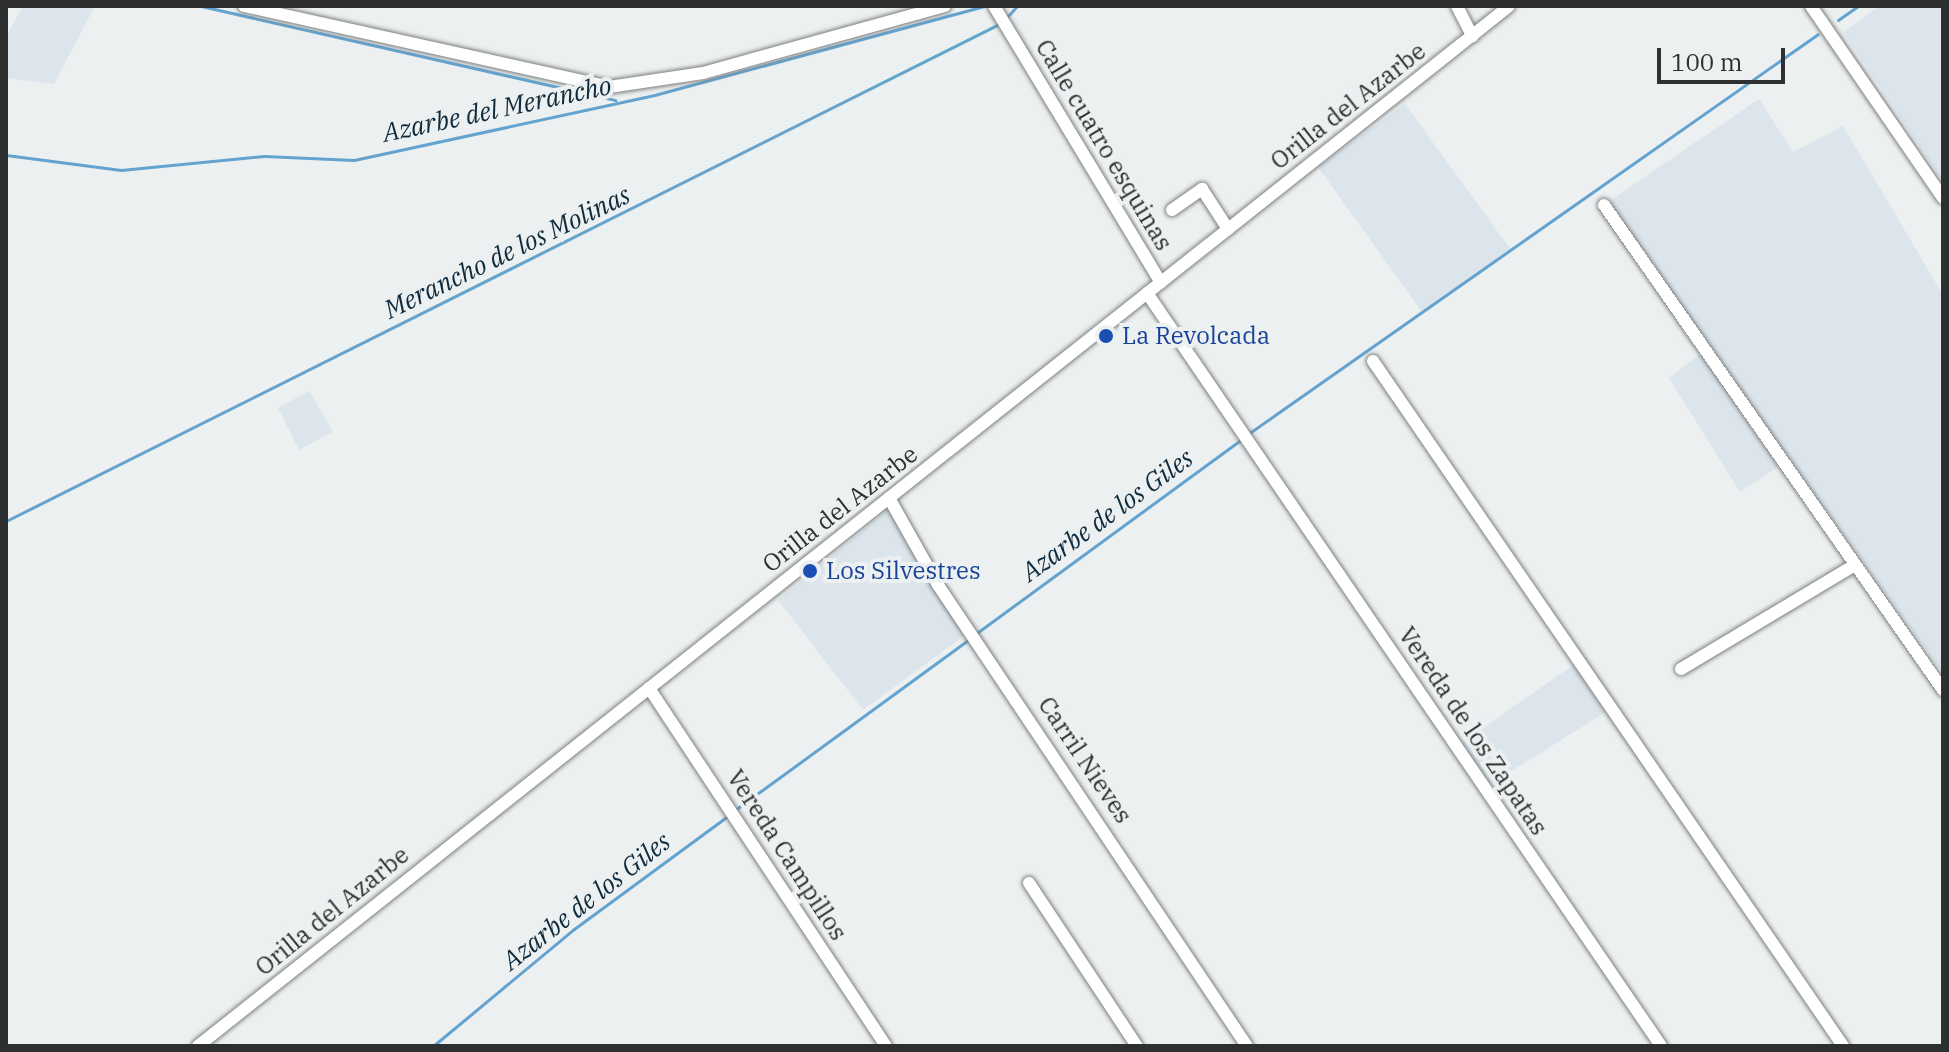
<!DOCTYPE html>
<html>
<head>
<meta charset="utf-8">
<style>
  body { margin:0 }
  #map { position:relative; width:1949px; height:1052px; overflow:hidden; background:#edf0f1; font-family:"IBM Plex Serif",serif }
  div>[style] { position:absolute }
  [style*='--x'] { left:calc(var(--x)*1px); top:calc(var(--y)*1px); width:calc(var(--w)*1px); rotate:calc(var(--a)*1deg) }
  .built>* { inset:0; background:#dce5ec }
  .stream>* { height:3px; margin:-1.5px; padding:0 1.5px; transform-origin:1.5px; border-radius:1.5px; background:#64a3cf }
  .roads { filter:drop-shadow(0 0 2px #7e8081) drop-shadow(0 0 2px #7e8081) }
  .minor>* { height:12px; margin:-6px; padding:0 6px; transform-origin:6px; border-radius:6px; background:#fff }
  .dots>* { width:22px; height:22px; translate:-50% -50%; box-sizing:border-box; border:4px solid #edf0f1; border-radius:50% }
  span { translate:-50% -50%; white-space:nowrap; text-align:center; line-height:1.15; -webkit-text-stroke:8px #edf0f1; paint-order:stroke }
  .street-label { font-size:24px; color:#2e2f30 }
  .transit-label { font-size:24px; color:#164399 }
  .left { translate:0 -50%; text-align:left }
  .water-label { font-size:26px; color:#0f2c3f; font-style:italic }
  .frame { position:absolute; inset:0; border:8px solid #2e2f30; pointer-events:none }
  .scale { position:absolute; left:1657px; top:48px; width:128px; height:36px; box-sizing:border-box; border:4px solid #2e2f30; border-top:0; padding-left:10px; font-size:24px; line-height:28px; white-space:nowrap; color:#2e2f30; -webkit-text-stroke:6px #edf0f1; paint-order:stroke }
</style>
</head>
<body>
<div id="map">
  <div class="built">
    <div style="clip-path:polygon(23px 6px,95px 6px,54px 84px,6px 78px,6px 37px)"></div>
    <div style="clip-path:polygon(1880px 6px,1943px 6px,1943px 181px,1843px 32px)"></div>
    <div style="clip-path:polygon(1759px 99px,1793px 152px,1843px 126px,1943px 295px,1943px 673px,1790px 459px,1740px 492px,1669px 378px,1710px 347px,1608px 202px)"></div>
    <div style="clip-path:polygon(1405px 104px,1511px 250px,1422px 312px,1318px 167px)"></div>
    <div style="clip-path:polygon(309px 391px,333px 432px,299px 450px,278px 408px)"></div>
    <div style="clip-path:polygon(889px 509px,965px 635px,863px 710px,778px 600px)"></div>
    <div style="clip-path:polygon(1585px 657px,1617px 705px,1489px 785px,1461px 743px)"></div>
  </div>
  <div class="stream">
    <div style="--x:201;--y:6;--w:425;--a:12.8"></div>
    <div style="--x:1006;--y:18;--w:16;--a:-47"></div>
    <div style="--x:1838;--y:20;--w:24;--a:-35"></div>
    <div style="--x:6;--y:155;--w:116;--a:7.4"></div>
    <div style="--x:121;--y:170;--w:144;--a:-5.6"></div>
    <div style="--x:264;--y:156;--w:90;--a:2.5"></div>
    <div style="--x:354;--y:160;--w:311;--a:-12.2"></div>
    <div style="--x:658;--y:94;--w:339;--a:-15.1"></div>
    <div style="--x:1248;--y:434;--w:696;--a:-35.06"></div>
    <div style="--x:6;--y:521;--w:1113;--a:-26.59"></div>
    <div style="--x:974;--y:635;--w:332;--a:-36.2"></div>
    <div style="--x:735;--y:810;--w:288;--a:-36.1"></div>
    <div style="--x:433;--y:1046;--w:183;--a:-39.7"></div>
    <div style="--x:574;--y:929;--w:192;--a:-36.3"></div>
  </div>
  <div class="roads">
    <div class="minor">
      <div style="--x:244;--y:6;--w:374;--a:12.5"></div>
      <div style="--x:609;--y:87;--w:95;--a:-8.5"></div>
      <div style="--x:703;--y:73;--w:251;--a:-15.5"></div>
      <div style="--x:994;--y:6;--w:323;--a:58.9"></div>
      <div style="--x:1457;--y:6;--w:34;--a:63"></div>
      <div style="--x:1811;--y:6;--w:233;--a:55.5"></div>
      <div style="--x:1604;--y:205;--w:592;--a:55.05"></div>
      <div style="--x:1172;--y:210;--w:37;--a:-35"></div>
      <div style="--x:1202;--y:189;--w:48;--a:57"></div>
      <div style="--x:1147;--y:293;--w:912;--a:55.68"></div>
      <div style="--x:1373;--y:361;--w:831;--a:55.54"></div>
      <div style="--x:889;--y:498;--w:100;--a:60.6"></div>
      <div style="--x:938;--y:585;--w:555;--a:56.17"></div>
      <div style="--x:1681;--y:669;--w:203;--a:-30.9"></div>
      <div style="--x:649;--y:688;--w:429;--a:56.5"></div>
      <div style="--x:1029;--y:883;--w:196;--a:56.5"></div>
      <div style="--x:198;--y:1046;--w:1673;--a:-38.42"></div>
    </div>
  </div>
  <div class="dots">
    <div style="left:1106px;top:336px;background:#1a4fb4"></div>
    <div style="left:810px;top:571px;background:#1a4fb4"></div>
  </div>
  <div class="street-label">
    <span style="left:1348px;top:106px;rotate:-38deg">Orilla del Azarbe</span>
    <span style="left:1104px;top:145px;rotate:59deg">Calle cuatro esquinas</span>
    <span style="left:840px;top:509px;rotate:-38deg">Orilla del Azarbe</span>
    <span style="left:1473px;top:731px;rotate:56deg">Vereda de los Zapatas</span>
    <span style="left:1085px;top:760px;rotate:56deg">Carril Nieves</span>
    <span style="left:787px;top:855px;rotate:57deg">Vereda Campillos</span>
    <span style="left:332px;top:911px;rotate:-39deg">Orilla del Azarbe</span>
  </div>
  <div class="transit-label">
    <span class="left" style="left:1122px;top:336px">La Revolcada</span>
    <span class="left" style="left:826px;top:571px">Los Silvestres</span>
  </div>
  <div class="water-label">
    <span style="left:497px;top:109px;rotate:-12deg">Azarbe del Merancho</span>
    <span style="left:507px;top:252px;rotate:-26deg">Merancho de los Molinas</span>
    <span style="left:1107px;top:515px;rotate:-36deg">Azarbe de los Giles</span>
    <span style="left:586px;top:901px;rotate:-38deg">Azarbe de los Giles</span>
  </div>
  <div class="frame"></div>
  <div class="scale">100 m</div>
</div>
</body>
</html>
